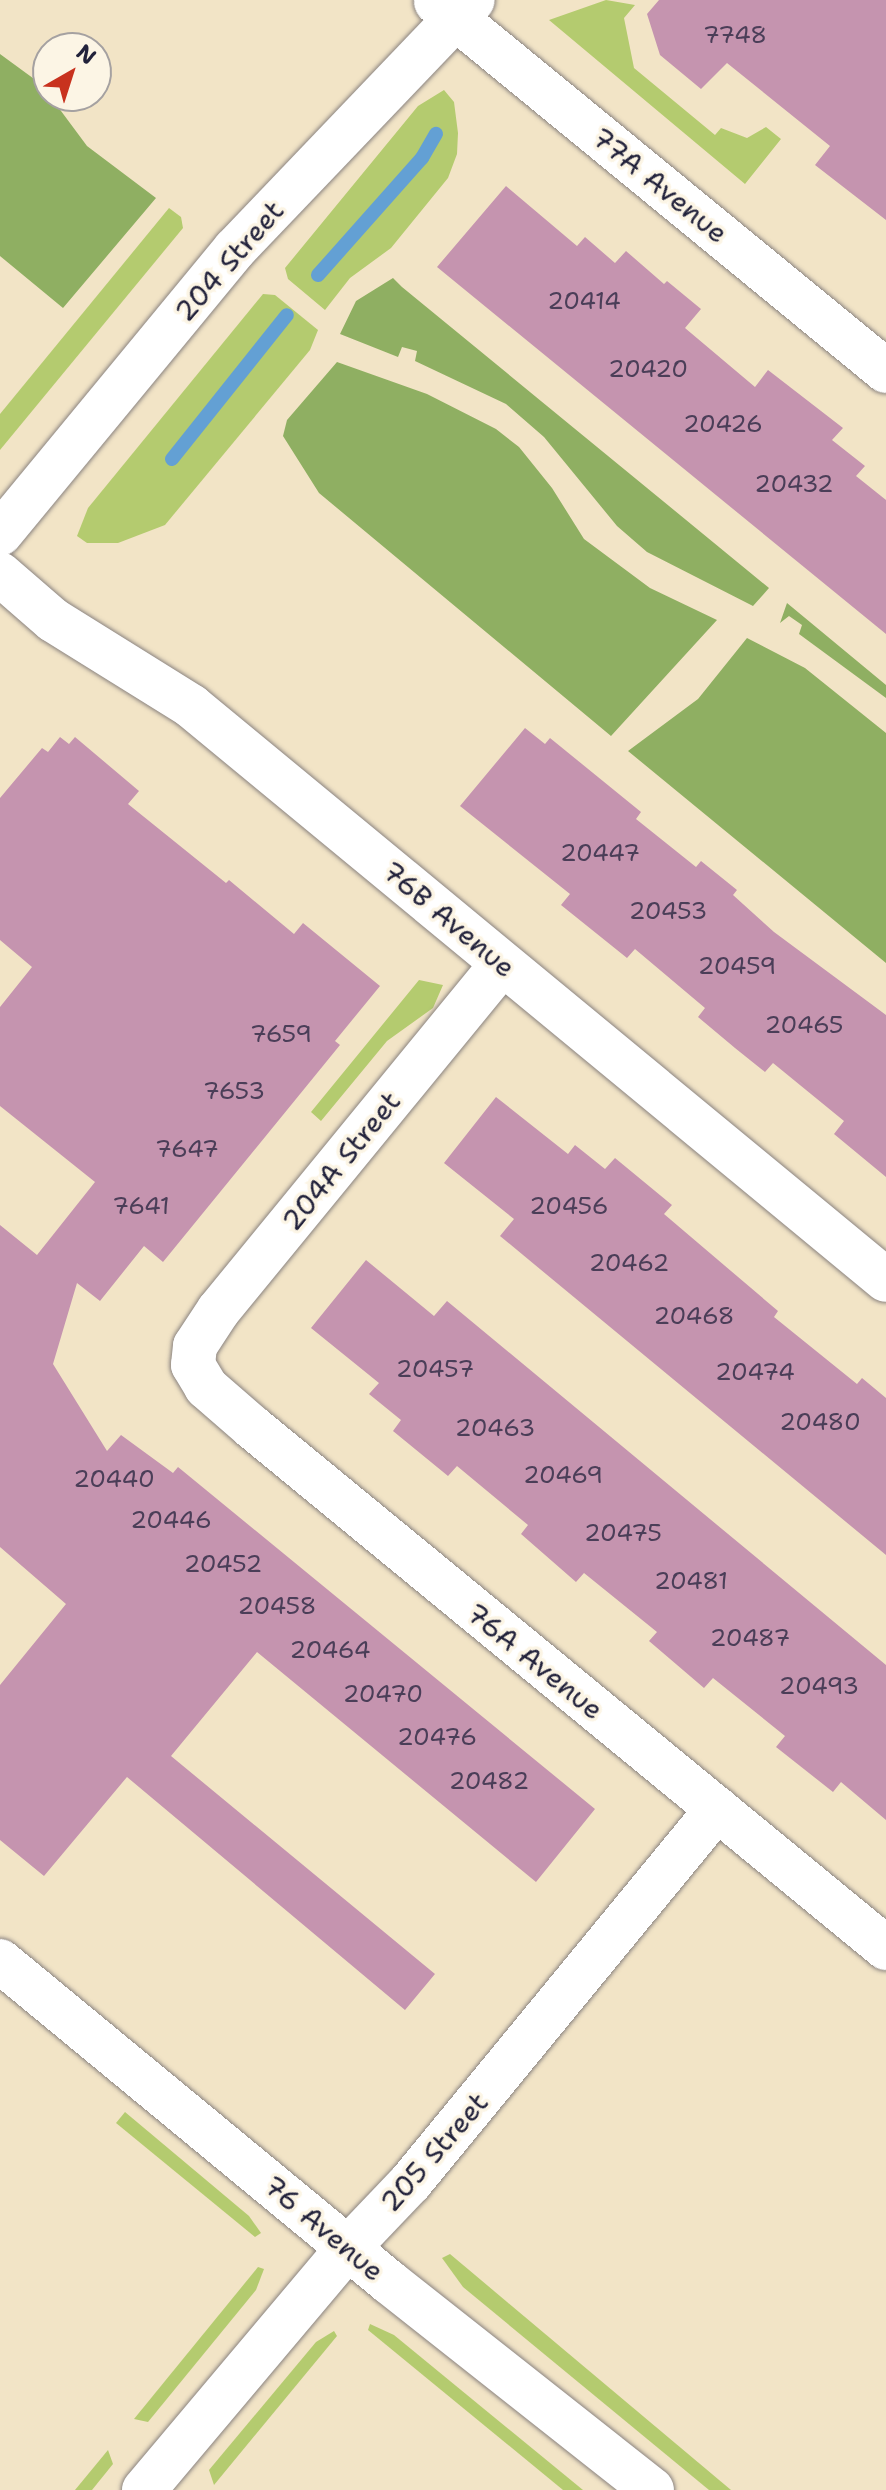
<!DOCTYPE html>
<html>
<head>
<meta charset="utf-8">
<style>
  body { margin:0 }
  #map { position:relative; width:886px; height:2490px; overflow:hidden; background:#f2e4c6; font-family:"Shantell Sans",sans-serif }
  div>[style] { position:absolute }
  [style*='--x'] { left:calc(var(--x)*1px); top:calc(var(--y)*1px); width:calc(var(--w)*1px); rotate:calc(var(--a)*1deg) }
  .green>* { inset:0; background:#b4cb6f }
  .forest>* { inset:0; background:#8faf62 }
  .stream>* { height:14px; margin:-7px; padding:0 7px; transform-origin:7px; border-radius:7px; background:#63a0d4 }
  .building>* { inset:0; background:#c594af }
  .roads { filter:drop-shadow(0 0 2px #8a8380) drop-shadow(0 0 2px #8a8380) }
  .minor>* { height:44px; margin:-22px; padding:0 22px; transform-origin:22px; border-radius:22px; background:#fff }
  span { translate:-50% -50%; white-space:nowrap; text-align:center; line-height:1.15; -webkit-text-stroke:7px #fcf5e5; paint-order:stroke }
  .number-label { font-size:24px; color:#4b3e58 }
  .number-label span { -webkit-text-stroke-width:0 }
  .street-label { font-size:28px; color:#22223b }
  .north { position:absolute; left:32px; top:32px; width:80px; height:80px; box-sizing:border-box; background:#fcf5e5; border:2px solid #a5a1a1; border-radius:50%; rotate:39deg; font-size:22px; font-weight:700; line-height:32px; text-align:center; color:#22223b }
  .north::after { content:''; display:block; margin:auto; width:28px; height:36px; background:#c8321e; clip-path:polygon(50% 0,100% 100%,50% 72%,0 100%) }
</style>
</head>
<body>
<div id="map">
  <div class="green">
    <div style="clip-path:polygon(606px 0,635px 5px,624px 18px,634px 68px,715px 135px,721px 128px,747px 138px,766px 127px,781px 139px,745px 184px,549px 20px)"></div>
    <div style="clip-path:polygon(444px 90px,454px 102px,458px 133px,457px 154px,448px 178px,391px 248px,350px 278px,325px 310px,288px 279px,285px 268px,418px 106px)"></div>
    <div style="clip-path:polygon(169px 208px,181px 217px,183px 228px,0 450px,0 414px)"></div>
    <div style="clip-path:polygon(263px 294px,275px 295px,318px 330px,310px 350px,165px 525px,118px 543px,87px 543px,77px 536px,88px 508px)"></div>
    <div style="clip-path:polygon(419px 980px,443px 985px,433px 1008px,387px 1041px,321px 1121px,311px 1112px)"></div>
    <div style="clip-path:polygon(125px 2112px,249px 2216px,261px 2233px,255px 2237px,116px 2123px)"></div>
    <div style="clip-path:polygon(450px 2254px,731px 2490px,709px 2490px,463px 2287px,442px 2258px)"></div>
    <div style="clip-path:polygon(258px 2267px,264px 2269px,256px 2290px,148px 2422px,134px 2419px)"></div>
    <div style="clip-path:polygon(370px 2324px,394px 2335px,583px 2490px,563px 2490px,368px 2330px)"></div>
    <div style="clip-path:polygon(334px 2331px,337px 2336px,214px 2485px,209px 2470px,316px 2342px)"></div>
    <div style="clip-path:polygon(108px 2450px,113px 2464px,92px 2490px,75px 2490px)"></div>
  </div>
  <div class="forest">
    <div style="clip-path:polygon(0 54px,41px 84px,87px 146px,156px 198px,63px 308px,0 256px)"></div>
    <div style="clip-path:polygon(393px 278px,402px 287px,769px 588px,753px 606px,647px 552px,617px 526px,544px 437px,506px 404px,415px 361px,417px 351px,402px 347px,398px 357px,340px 334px,356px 301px)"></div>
    <div style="clip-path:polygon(337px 362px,427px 394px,496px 429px,519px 447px,552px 488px,584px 539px,650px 588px,717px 620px,611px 736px,319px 493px,283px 436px,287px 420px)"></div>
    <div style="clip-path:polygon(787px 603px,886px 685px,886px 698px,799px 634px,802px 625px,789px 616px,780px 623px)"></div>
    <div style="clip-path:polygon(747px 638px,805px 668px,886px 733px,886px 963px,628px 751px,698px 699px)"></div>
  </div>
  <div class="stream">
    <div style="--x:318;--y:275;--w:157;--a:-48.4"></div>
    <div style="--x:422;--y:158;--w:28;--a:-60"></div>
    <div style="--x:172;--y:459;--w:184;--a:-51.4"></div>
  </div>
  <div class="building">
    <div style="clip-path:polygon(659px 0,886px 0,886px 220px,815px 165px,830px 146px,727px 63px,701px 89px,660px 55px,647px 14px)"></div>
    <div style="clip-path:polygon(506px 186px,577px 246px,585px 237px,615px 263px,626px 251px,664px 284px,667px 281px,701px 309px,685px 328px,755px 387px,768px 370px,843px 428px,832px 440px,865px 466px,856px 476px,886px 500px,886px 634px,437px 267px)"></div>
    <div style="clip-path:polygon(525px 728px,545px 744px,550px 738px,641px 812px,636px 819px,696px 867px,701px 861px,737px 890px,733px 895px,774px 932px,886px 1015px,886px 1177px,834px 1134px,844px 1121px,773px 1063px,765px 1072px,735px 1048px,698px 1017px,705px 1008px,635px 949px,627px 958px,561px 905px,570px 894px,460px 806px)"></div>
    <div style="clip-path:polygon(60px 737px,69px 744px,75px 737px,139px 791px,128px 804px,226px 883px,229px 880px,294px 934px,303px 923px,380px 986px,335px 1041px,340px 1045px,163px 1262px,144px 1246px,100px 1301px,77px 1283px,53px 1364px,107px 1451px,121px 1435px,173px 1473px,178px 1467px,595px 1809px,536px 1882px,257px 1652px,171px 1756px,435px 1974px,405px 2010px,127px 1777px,44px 1876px,0 1840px,0 1685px,66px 1604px,0 1547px,0 1225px,37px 1255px,95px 1182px,0 1106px,0 1007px,32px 967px,0 940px,0 798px,42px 748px,48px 752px)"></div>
    <div style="clip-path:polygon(496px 1097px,568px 1154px,575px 1145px,605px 1169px,615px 1158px,672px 1205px,664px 1214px,778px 1311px,774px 1317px,857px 1384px,862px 1378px,886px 1398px,886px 1555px,500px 1236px,514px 1219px,444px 1163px)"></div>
    <div style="clip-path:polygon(366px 1260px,434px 1316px,447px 1301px,886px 1665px,886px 1820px,841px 1782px,833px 1792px,776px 1747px,785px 1736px,713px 1678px,704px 1688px,649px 1641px,657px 1632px,584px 1573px,576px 1582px,521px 1534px,528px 1525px,457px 1466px,448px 1476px,393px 1431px,401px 1420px,369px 1394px,379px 1383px,311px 1328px)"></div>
  </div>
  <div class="roads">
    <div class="minor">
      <div style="--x:436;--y:2;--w:582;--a:39.35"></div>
      <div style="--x:0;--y:534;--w:369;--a:-50.5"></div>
      <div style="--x:235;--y:249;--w:344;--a:-46.3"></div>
      <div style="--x:0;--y:574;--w:70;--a:41"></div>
      <div style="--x:53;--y:620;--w:163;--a:31.9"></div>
      <div style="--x:191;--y:706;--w:901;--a:39.55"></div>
      <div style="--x:502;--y:964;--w:448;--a:129.3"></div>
      <div style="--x:218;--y:1311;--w:42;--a:123.3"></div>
      <div style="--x:195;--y:1346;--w:19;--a:96"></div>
      <div style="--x:193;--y:1365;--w:26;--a:59"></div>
      <div style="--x:206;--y:1387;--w:61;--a:41"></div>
      <div style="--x:252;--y:1427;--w:821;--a:39.41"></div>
      <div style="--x:0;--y:1961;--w:504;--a:39.53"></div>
      <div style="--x:389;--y:2282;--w:335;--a:38.3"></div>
      <div style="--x:144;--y:2490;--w:317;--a:-49.9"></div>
      <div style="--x:348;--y:2248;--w:90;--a:-46.4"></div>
      <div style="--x:410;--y:2183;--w:484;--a:-50.6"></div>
    </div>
  </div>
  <div class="number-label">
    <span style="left:735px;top:36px">7748</span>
    <span style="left:584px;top:302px">20414</span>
    <span style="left:648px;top:370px">20420</span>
    <span style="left:723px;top:425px">20426</span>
    <span style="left:794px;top:485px">20432</span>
    <span style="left:600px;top:854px">20447</span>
    <span style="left:668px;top:912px">20453</span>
    <span style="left:737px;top:967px">20459</span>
    <span style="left:804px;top:1026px">20465</span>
    <span style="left:281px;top:1035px">7659</span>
    <span style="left:234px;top:1092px">7653</span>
    <span style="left:187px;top:1150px">7647</span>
    <span style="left:141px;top:1207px">7641</span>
    <span style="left:569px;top:1207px">20456</span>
    <span style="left:629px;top:1264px">20462</span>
    <span style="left:694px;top:1317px">20468</span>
    <span style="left:435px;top:1370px">20457</span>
    <span style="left:755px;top:1373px">20474</span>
    <span style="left:820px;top:1423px">20480</span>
    <span style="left:495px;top:1429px">20463</span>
    <span style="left:563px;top:1476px">20469</span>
    <span style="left:114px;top:1480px">20440</span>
    <span style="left:171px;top:1521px">20446</span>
    <span style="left:623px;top:1534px">20475</span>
    <span style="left:223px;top:1565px">20452</span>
    <span style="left:691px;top:1582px">20481</span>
    <span style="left:277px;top:1607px">20458</span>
    <span style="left:750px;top:1639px">20487</span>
    <span style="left:330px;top:1651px">20464</span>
    <span style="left:819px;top:1687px">20493</span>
    <span style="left:383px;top:1695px">20470</span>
    <span style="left:437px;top:1738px">20476</span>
    <span style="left:489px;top:1782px">20482</span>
  </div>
  <div class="street-label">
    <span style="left:660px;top:185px;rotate:39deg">77A Avenue</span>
    <span style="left:229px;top:261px;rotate:-49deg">204 Street</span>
    <span style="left:449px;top:919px;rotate:40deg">76B Avenue</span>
    <span style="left:341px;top:1161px;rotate:-51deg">204A Street</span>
    <span style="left:535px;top:1661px;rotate:39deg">76A Avenue</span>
    <span style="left:434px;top:2152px;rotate:-49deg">205 Street</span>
    <span style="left:324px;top:2228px;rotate:40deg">76 Avenue</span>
  </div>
  <div class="north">N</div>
</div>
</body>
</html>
